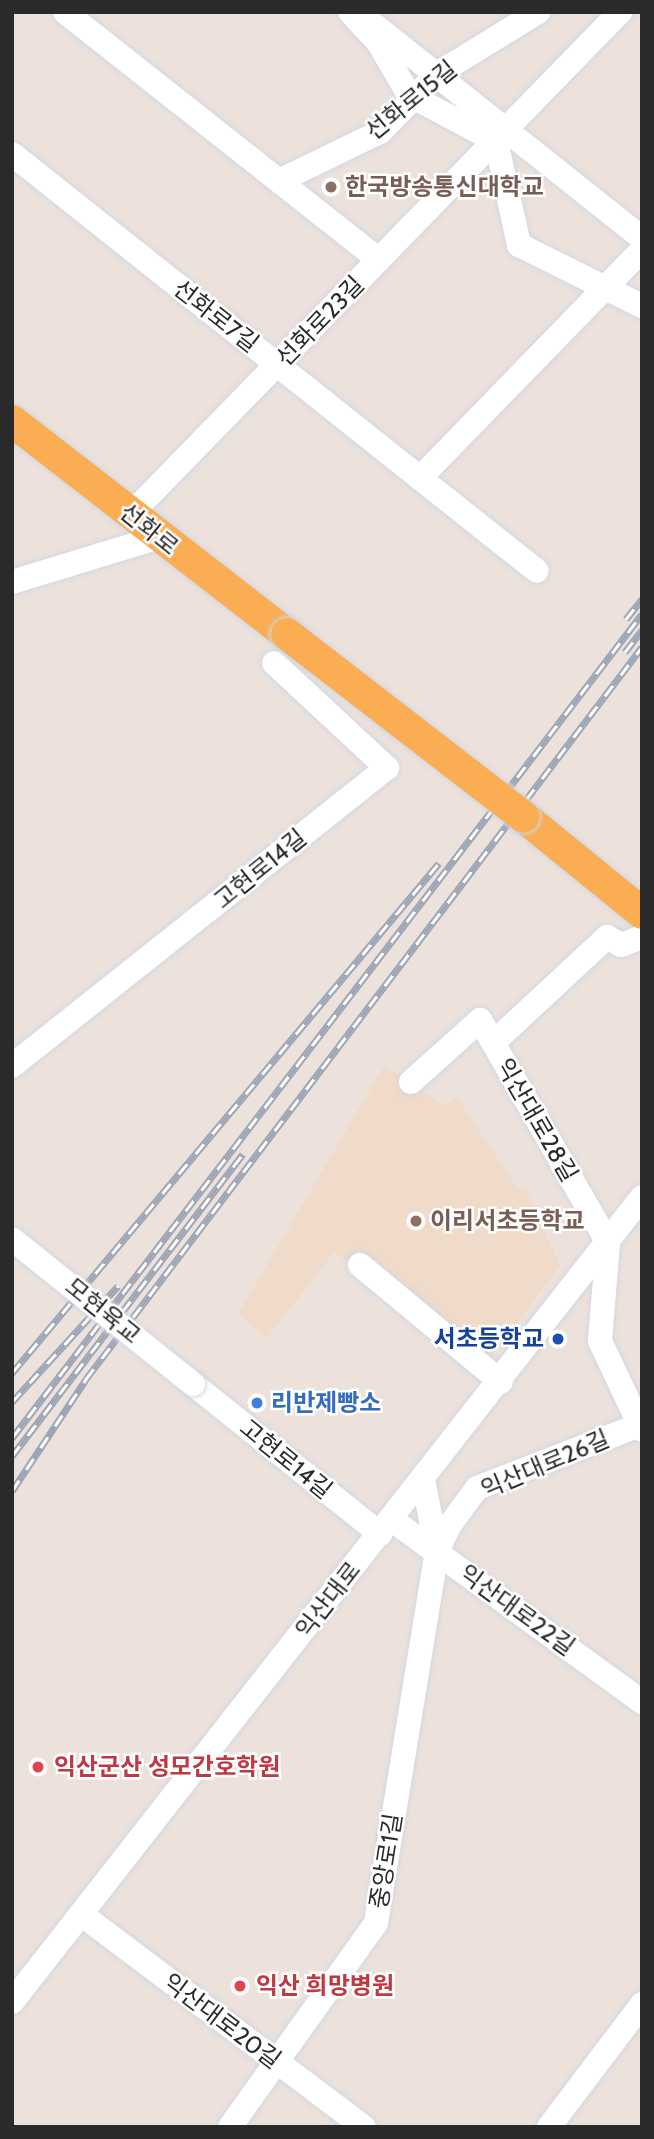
<!DOCTYPE html>
<html>
<head>
<meta charset="utf-8">
<style>
  body { margin:0 }
  #map { position:relative; width:654px; height:2139px; overflow:hidden; background:#ede1db; font-family:Cabin,"Noto Sans KR",sans-serif }
  div>[style] { position:absolute }
  [style*='--x'] { left:calc(var(--x)*1px); top:calc(var(--y)*1px); width:calc(var(--w)*1px); rotate:calc(var(--a)*1deg) }
  .education>* { inset:0; background:#f0dac9 }
  .roads { filter:drop-shadow(0 0 2px #d0d8e4) drop-shadow(0 0 2px #d0d8e4) }
  .minor>* { height:24px; margin:-12px; padding:0 12px; transform-origin:12px; border-radius:12px; background:#fff }
  .major>* { height:32px; margin:-16px; padding:0 16px; transform-origin:16px; border-radius:16px; background:#faad52 }
  .rail>* { height:7px; margin-top:-3.5px; transform-origin:0; background:repeating-linear-gradient(90deg,#fff 0 13px,#9da6b6 0 26px); box-sizing:border-box; border-block:2px solid #9da6b6 }
  .bridges { filter:drop-shadow(0 0 2px #d0d8e4) drop-shadow(0 0 2px #d0d8e4) }
  .minor-bridge>* { height:24px; margin:-12px; padding:0 12px; transform-origin:12px; border-radius:12px; background:#fff }
  .major-bridge>* { height:32px; margin:-16px; padding:0 16px; transform-origin:16px; border-radius:16px; background:#faad52 }
  .dots>* { width:19px; height:19px; translate:-50% -50%; box-sizing:border-box; border:4px solid #fff; border-radius:50% }
  span { translate:-50% -50%; white-space:nowrap; text-align:center; line-height:1.15; -webkit-text-stroke:5px #fff; paint-order:stroke }
  .street-label { font-size:24px; color:#2a2a2a }
  .education-label { font-size:24px; color:#785e54; font-weight:700 }
  .left { translate:0 -50%; text-align:left }
  .transit-label { font-size:24px; color:#164399; font-weight:700 }
  .right { translate:-100% -50%; text-align:right }
  .shop-label { font-size:24px; color:#366cbe; font-weight:700 }
  .health-label { font-size:24px; color:#be3a42; font-weight:700 }
  .frame { position:absolute; inset:0; border:14px solid #2a2a2a; pointer-events:none }
</style>
</head>
<body>
<div id="map">
  <div class="education">
    <div style="clip-path:polygon(384px 1066px,444px 1105px,457px 1097px,518px 1189px,525px 1188px,560px 1266px,485px 1365px,334px 1252px,267px 1338px,238px 1314px)"></div>
  </div>
  <div class="roads">
    <div class="minor">
      <div style="--x:65;--y:12;--w:400;--a:38.3"></div>
      <div style="--x:350;--y:12;--w:41;--a:47"></div>
      <div style="--x:378;--y:42;--w:61;--a:59.7"></div>
      <div style="--x:409;--y:95;--w:98;--a:27.9"></div>
      <div style="--x:496;--y:141;--w:107;--a:77.5"></div>
      <div style="--x:519;--y:245;--w:137;--a:26.4"></div>
      <div style="--x:374;--y:25;--w:342;--a:38.5"></div>
      <div style="--x:12;--y:154;--w:670;--a:38.46"></div>
      <div style="--x:279;--y:181;--w:112;--a:-25.9"></div>
      <div style="--x:380;--y:132;--w:81;--a:-45.5"></div>
      <div style="--x:437;--y:74;--w:119;--a:-31.5"></div>
      <div style="--x:420;--y:478;--w:318;--a:-45.8"></div>
      <div style="--x:131;--y:514;--w:701;--a:-45.75"></div>
      <div style="--x:12;--y:582;--w:154;--a:-17"></div>
      <div style="--x:493;--y:1043;--w:156;--a:-42.9"></div>
      <div style="--x:607;--y:937;--w:16;--a:30"></div>
      <div style="--x:621;--y:945;--w:22;--a:-21"></div>
      <div style="--x:12;--y:1066;--w:479;--a:-38.5"></div>
      <div style="--x:387;--y:768;--w:154;--a:-137.1"></div>
      <div style="--x:411;--y:1082;--w:93;--a:-41.9"></div>
      <div style="--x:480;--y:1020;--w:257;--a:60.1"></div>
      <div style="--x:608;--y:1243;--w:98;--a:94.7"></div>
      <div style="--x:600;--y:1341;--w:98;--a:64.7"></div>
      <div style="--x:360;--y:1265;--w:183;--a:39.7"></div>
      <div style="--x:193;--y:1384;--w:240;--a:38.7"></div>
      <div style="--x:423;--y:1479;--w:74;--a:79.1"></div>
      <div style="--x:391;--y:1519;--w:311;--a:36.1"></div>
      <div style="--x:81;--y:1914;--w:354;--a:37"></div>
      <div style="--x:12;--y:2002;--w:1022;--a:-51.95"></div>
      <div style="--x:230;--y:2127;--w:251;--a:-54.4"></div>
      <div style="--x:376;--y:1923;--w:376;--a:-80.7"></div>
      <div style="--x:437;--y:1552;--w:29;--a:-65"></div>
      <div style="--x:449;--y:1526;--w:47;--a:-53.6"></div>
      <div style="--x:477;--y:1488;--w:177;--a:-21.2"></div>
      <div style="--x:549;--y:2127;--w:154;--a:-52.9"></div>
    </div>
    <div class="major">
      <div style="--x:12;--y:421;--w:348;--a:37.8"></div>
      <div style="--x:524;--y:817;--w:152;--a:39.1"></div>
    </div>
  </div>
  <div class="rail">
    <div style="--x:626;--y:619;--w:26;--a:-51"></div>
    <div style="--x:625;--y:652;--w:28;--a:-52"></div>
    <div style="--x:12;--y:1373;--w:665;--a:-50.06"></div>
    <div style="--x:12;--y:1402;--w:157;--a:-47.6"></div>
    <div style="--x:12;--y:1438;--w:1037;--a:-52.6"></div>
    <div style="--x:12;--y:1456;--w:380;--a:-52.6"></div>
    <div style="--x:12;--y:1491;--w:134;--a:-56.5"></div>
    <div style="--x:86;--y:1379;--w:919;--a:-52.78"></div>
  </div>
  <div class="bridges">
    <div class="minor-bridge">
      <div style="--x:12;--y:1239;--w:232;--a:38.7"></div>
    </div>
    <div class="major-bridge">
      <div style="--x:287;--y:634;--w:299;--a:37.7"></div>
    </div>
  </div>
  <div class="dots">
    <div style="left:331px;top:187px;background:#8d6e63"></div>
    <div style="left:416px;top:1221px;background:#8d6e63"></div>
    <div style="left:558px;top:1339px;background:#1a4fb4"></div>
    <div style="left:257px;top:1403px;background:#3f7fe0"></div>
    <div style="left:38px;top:1767px;background:#e0444e"></div>
    <div style="left:240px;top:1986px;background:#e0444e"></div>
  </div>
  <div class="street-label">
    <span style="left:411px;top:100px;rotate:-39deg">선화로15길</span>
    <span style="left:216px;top:316px;rotate:38deg">선화로7길</span>
    <span style="left:320px;top:321px;rotate:-46deg">선화로23길</span>
    <span style="left:149px;top:529px;rotate:39deg">선화로</span>
    <span style="left:260px;top:869px;rotate:-39deg">고현로14길</span>
    <span style="left:537px;top:1120px;rotate:60deg">익산대로28길</span>
    <span style="left:103px;top:1311px;rotate:39deg">모현육교</span>
    <span style="left:286px;top:1459px;rotate:39deg">고현로14길</span>
    <span style="left:545px;top:1464px;rotate:-23deg">익산대로26길</span>
    <span style="left:328px;top:1600px;rotate:-52deg">익산대로</span>
    <span style="left:517px;top:1610px;rotate:36deg">익산대로22길</span>
    <span style="left:386px;top:1861px;rotate:-81deg">중앙로1길</span>
    <span style="left:222px;top:2021px;rotate:37deg">익산대로20길</span>
  </div>
  <div class="education-label">
    <span class="left" style="left:345px;top:187px">한국방송통신대학교</span>
    <span class="left" style="left:430px;top:1221px">이리서초등학교</span>
  </div>
  <div class="transit-label">
    <span class="right" style="left:544px;top:1339px">서초등학교</span>
  </div>
  <div class="shop-label">
    <span class="left" style="left:271px;top:1403px">리반제빵소</span>
  </div>
  <div class="health-label">
    <span class="left" style="left:54px;top:1767px">익산군산 성모간호학원</span>
    <span class="left" style="left:256px;top:1986px">익산 희망병원</span>
  </div>
  <div class="frame"></div>
</div>
</body>
</html>
